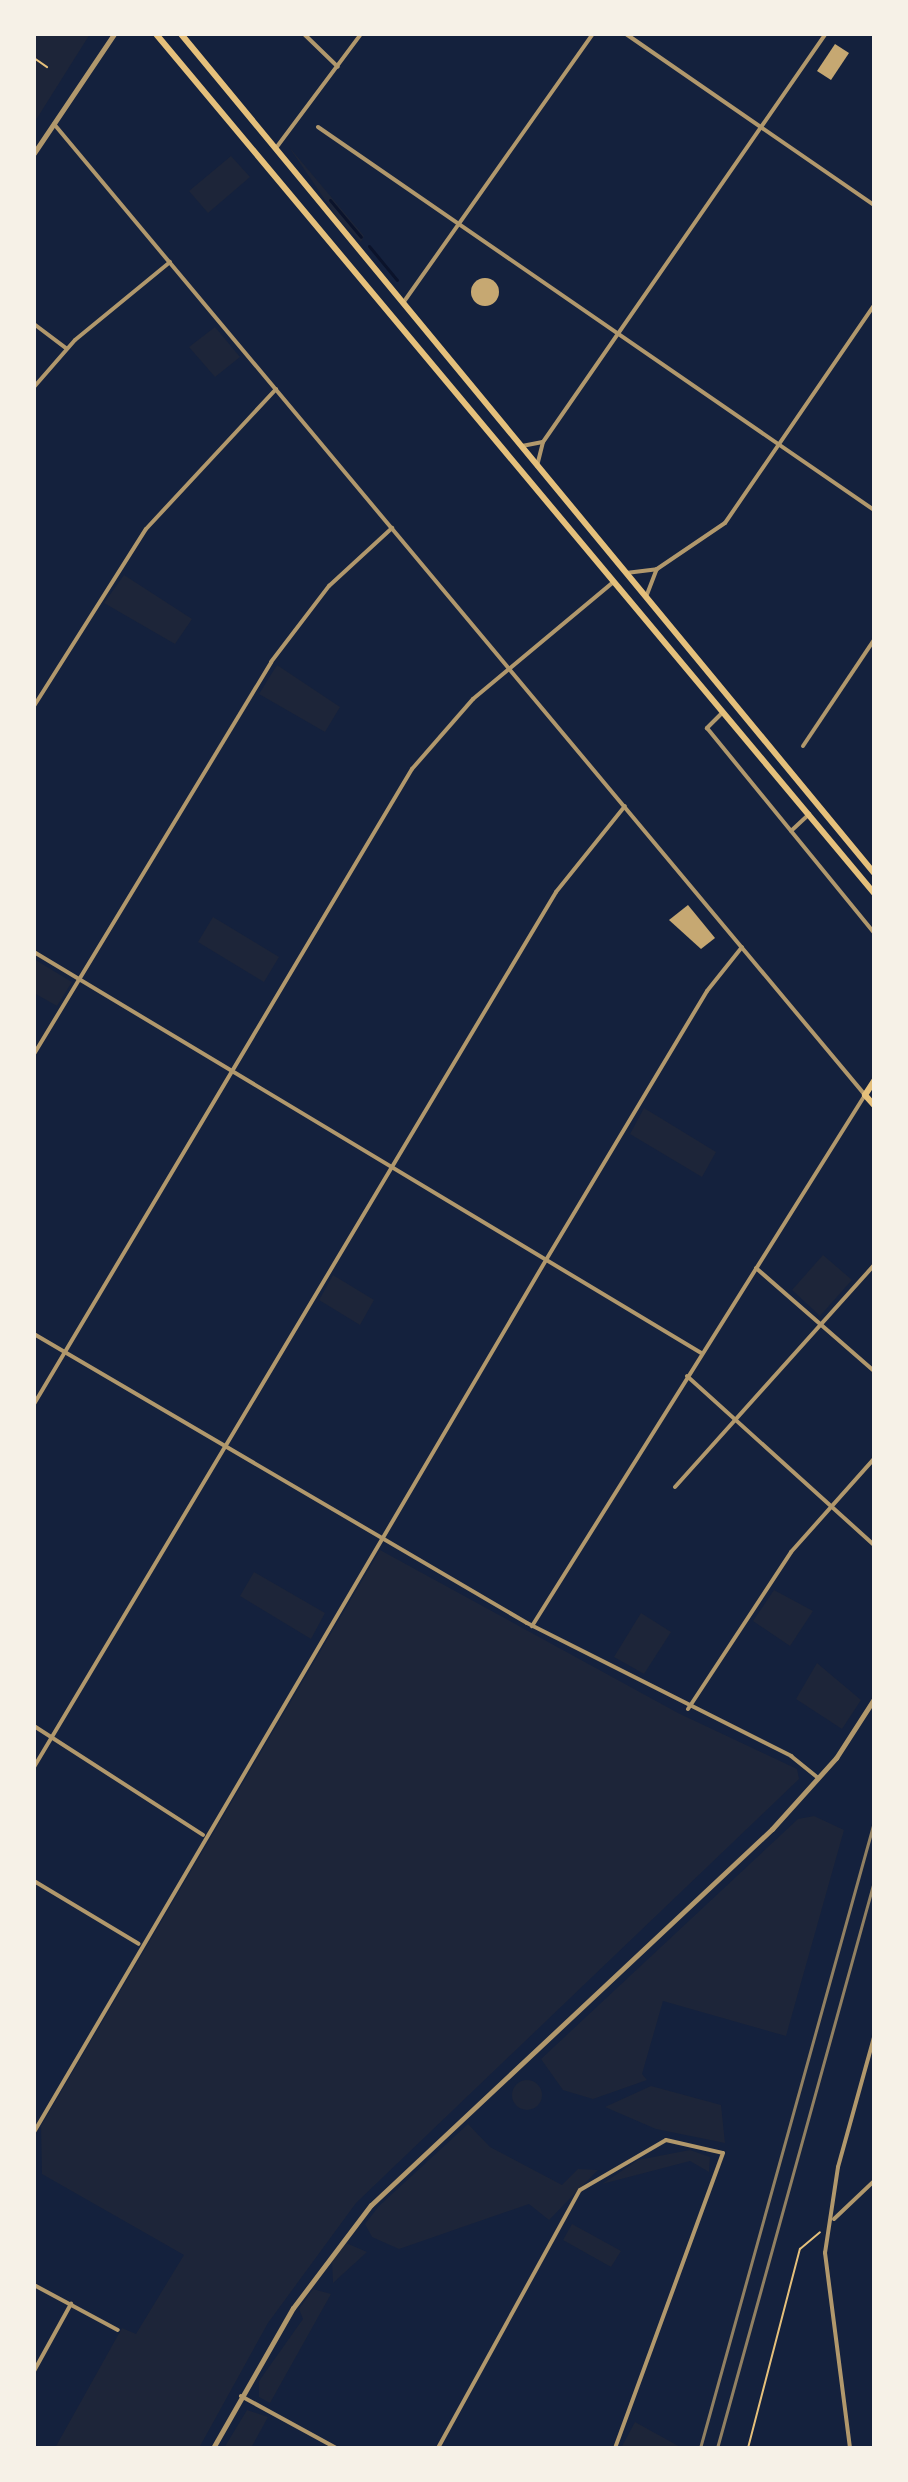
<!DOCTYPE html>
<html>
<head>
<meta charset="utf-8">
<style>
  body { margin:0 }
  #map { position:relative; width:908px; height:2482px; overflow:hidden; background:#14213d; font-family:Ubuntu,sans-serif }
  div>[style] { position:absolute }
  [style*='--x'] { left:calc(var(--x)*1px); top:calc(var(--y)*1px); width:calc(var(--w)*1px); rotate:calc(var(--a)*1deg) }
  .green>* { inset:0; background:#1d2539 }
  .round { border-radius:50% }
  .stream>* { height:3px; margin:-1.5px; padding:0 1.5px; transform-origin:1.5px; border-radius:1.5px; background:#0b132b }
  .building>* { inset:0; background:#c6a872 }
  .path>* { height:2px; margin:-1px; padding:0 1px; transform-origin:1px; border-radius:1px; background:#e5c07b }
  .minor>* { height:4px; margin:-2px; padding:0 2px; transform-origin:2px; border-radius:2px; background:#b1986c }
  .tertiary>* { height:5px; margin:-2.5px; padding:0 2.5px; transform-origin:2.5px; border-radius:2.5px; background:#b1986c }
  .secondary>* { height:6px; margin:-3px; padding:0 3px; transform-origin:3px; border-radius:3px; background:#e5c07b }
  .primary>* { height:6px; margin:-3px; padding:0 3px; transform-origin:3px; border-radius:3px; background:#e5c07b }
  .rail>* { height:3px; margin:-1.5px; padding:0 1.5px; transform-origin:1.5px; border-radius:1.5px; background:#918062 }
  span { translate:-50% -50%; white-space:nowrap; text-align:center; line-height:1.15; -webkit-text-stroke:7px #f6f1e7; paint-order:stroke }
  .frame { position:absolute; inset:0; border:36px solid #f6f1e7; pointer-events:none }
</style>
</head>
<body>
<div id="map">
  <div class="green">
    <div style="clip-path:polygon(34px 34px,90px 34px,34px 123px)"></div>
    <div style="clip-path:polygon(289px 147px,364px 236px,361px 242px,338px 219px)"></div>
    <div style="clip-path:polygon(231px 156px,250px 177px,208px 213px,189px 191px)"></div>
    <div style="clip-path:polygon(215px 327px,240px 357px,215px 377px,189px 347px)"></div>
    <div style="clip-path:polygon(124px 575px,192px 619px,175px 644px,104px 603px)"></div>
    <div style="clip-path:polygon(277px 665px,340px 707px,325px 732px,259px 694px)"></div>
    <div style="clip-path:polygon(213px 917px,279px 957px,264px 982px,198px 942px)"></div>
    <div style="clip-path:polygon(34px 959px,72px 982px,57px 1006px,34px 993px)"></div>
    <div style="clip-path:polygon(644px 1108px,716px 1152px,702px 1177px,630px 1134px)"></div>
    <div style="clip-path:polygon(823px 1255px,852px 1280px,820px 1316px,792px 1290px)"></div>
    <div style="clip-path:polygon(333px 1275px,374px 1300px,360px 1325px,319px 1300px)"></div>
    <div style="clip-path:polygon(380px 1550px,678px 1713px,797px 1769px,799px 1779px,356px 2203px,268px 2323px,199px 2448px,55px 2448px,122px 2328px,136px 2334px,184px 2255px,42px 2174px,41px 2126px)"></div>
    <div style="clip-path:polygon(254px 1572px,325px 1613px,311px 1639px,240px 1596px)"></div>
    <div style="clip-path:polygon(774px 1590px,813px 1611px,790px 1646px,753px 1621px)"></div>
    <div style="clip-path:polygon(641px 1613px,671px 1632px,644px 1674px,614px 1657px)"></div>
    <div style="clip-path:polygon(817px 1663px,861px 1700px,842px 1729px,796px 1699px)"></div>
    <div style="clip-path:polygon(814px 1816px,844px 1830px,786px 2036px,663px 2001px,642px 2074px,647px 2080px,593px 2099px,563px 2090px,541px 2059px,798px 1819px)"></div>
    <div class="round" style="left:512px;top:2080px;width:30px;height:30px"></div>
    <div style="clip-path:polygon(651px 2086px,721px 2105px,725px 2143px,656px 2129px,605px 2107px)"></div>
    <div style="clip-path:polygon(468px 2124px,490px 2147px,562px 2185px,578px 2169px,598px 2170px,549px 2220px,529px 2204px,399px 2249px,372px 2237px,365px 2224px,379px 2206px)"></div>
    <div style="clip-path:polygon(690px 2150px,710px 2157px,709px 2172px,690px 2161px,602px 2184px,638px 2160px)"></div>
    <div style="clip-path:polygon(572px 2224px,621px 2251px,611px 2267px,563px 2240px)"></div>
    <div style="clip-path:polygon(346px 2243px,367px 2252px,333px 2283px,332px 2261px)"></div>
    <div style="clip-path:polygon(313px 2289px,331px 2294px,270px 2403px,259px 2397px,259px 2381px,303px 2319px,299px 2309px)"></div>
    <div style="clip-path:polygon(247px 2410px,268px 2417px,251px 2448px,224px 2448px)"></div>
    <div style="clip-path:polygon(635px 2422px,682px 2448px,621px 2448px)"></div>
  </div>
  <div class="stream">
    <div style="--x:330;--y:200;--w:48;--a:50"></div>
    <div style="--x:369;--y:246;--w:44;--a:50.5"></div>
  </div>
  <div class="building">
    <div style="clip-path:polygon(835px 44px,849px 53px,831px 80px,817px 71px)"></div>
    <div class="round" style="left:471px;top:278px;width:28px;height:28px"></div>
    <div style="clip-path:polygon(688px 905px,715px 938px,701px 949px,669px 920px)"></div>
  </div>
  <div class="path">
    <div style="--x:34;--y:58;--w:16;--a:35"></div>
    <div style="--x:748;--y:2448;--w:206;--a:-75.4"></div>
    <div style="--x:800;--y:2249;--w:26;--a:-40"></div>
  </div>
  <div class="minor">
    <div style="--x:304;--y:34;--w:47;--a:44.1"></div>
    <div style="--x:626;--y:34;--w:301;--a:34.6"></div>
    <div style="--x:54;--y:124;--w:1265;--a:50.13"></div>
    <div style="--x:865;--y:1095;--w:627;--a:122.09"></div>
    <div style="--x:318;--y:127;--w:675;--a:34.56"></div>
    <div style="--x:276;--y:148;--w:142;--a:-53.3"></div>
    <div style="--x:403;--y:303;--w:329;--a:-54.8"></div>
    <div style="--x:34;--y:324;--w:40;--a:37"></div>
    <div style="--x:34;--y:387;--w:62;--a:-48.9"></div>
    <div style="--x:75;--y:340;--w:123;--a:-39.4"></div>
    <div style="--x:522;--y:446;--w:21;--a:-11"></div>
    <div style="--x:537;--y:466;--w:25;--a:-76"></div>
    <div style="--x:543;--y:442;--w:497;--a:-55.3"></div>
    <div style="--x:626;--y:573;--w:31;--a:-7"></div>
    <div style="--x:657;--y:569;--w:82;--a:-34.1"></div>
    <div style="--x:725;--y:523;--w:264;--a:-55.6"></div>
    <div style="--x:646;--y:597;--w:30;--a:-69"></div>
    <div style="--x:34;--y:706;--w:209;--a:-57.7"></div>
    <div style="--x:146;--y:529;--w:191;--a:-47.1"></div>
    <div style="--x:723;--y:712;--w:23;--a:135"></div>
    <div style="--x:707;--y:728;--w:264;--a:50.8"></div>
    <div style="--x:803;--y:746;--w:128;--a:-56.2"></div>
    <div style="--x:791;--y:831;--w:25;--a:-43"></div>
    <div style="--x:34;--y:952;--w:778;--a:31.01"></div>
    <div style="--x:34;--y:1054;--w:458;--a:-58.8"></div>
    <div style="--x:271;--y:662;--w:96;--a:-52.7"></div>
    <div style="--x:329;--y:586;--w:86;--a:-42.6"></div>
    <div style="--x:756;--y:1268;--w:157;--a:41.1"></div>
    <div style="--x:34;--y:1334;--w:571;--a:30.38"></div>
    <div style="--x:527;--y:1623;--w:296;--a:26.7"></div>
    <div style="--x:791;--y:1756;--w:35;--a:39"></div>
    <div style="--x:687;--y:1376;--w:252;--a:42.1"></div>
    <div style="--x:34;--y:1404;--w:739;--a:-59.24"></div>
    <div style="--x:412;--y:769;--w:93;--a:-48.9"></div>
    <div style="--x:473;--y:699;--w:181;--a:-39.8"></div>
    <div style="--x:675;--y:1487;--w:298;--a:-48.1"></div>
    <div style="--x:688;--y:1709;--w:188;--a:-56.7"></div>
    <div style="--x:791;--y:1552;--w:125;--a:-48.3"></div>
    <div style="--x:34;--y:1726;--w:201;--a:32.8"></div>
    <div style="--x:34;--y:1767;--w:1019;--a:-59.18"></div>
    <div style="--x:556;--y:892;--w:110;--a:-51.3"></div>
    <div style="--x:34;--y:1881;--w:122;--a:31"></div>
    <div style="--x:34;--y:2132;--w:1011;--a:-59.58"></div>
    <div style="--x:546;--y:1260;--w:313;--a:-59.1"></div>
    <div style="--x:707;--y:991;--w:56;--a:-51.5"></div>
    <div style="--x:834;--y:2219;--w:55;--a:-43.5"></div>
    <div style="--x:34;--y:2285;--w:95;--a:28.2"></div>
    <div style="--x:34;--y:2371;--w:77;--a:-61.1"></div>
    <div style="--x:241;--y:2396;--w:108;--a:28.7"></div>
    <div style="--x:438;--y:2448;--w:294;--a:-61.2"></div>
    <div style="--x:580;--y:2190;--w:99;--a:-30.2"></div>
    <div style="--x:666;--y:2140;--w:58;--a:12.8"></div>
    <div style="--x:723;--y:2153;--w:314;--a:110.1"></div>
    <div style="--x:850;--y:2448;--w:197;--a:-97.3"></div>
    <div style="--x:825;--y:2253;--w:87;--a:-81.4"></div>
    <div style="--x:838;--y:2167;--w:135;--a:-74.5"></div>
  </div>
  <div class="tertiary">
    <div style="--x:34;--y:153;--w:143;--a:-56.1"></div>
    <div style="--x:213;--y:2448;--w:161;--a:-60.3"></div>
    <div style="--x:293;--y:2308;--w:129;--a:-52.9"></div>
    <div style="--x:371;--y:2205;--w:550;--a:-43.16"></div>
    <div style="--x:772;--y:1829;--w:96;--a:-48"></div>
    <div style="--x:836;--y:1758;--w:70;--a:-57.2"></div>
  </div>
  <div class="secondary">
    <div style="--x:865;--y:1095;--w:13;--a:48"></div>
  </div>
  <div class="primary">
    <div style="--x:156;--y:34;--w:1120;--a:50.11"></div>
    <div style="--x:181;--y:34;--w:1088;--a:50.44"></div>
    <div style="--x:865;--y:1095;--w:17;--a:-57"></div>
  </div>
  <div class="rail">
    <div style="--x:700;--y:2448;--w:650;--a:-74.47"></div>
    <div style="--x:717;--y:2448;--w:588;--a:-74.52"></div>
  </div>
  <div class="frame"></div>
</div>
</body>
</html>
